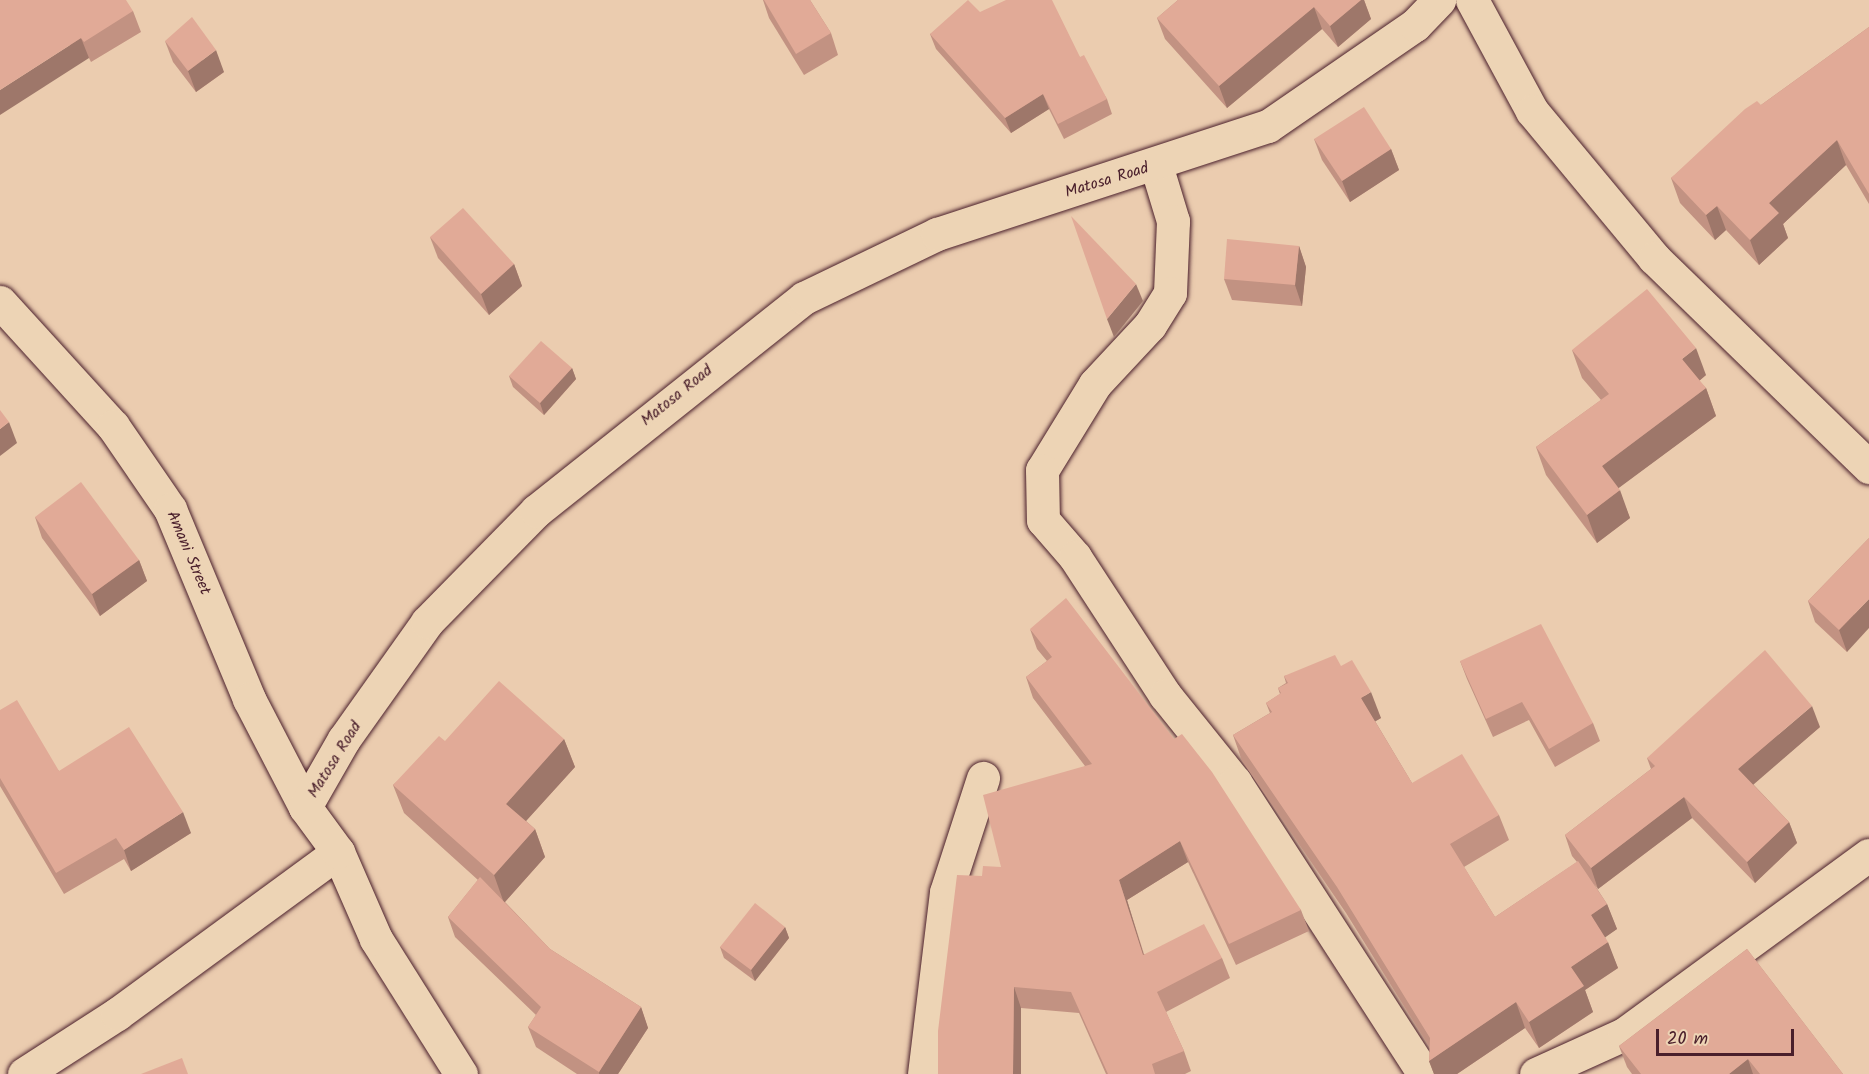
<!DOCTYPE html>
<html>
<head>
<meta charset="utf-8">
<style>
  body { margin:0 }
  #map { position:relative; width:1869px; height:1074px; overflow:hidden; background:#ebccaf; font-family:Kalam,sans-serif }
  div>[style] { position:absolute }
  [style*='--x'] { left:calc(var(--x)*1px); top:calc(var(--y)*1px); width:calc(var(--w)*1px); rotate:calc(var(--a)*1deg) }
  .roads { filter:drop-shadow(0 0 2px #4a1f2b) drop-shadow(0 0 2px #4a1f2b) }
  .minor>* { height:33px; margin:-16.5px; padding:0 16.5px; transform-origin:16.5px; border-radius:16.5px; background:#edd4b5 }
  .wall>* { inset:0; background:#c29282 }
  .shaded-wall>* { inset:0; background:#9e776a }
  .building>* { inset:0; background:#e1aa97 }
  span { translate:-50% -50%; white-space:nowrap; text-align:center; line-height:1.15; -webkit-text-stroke:5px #edd4b5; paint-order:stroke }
  .street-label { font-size:16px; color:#4a1f2b }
  .scale { position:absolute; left:1656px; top:1029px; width:138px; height:27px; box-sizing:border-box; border:3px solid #4a1f2b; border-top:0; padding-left:8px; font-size:18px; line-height:21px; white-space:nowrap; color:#4a1f2b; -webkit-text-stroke:4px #edd4b5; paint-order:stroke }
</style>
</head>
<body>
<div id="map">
  <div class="roads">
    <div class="minor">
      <div style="--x:1472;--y:0;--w:126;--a:61.6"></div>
      <div style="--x:1532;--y:111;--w:191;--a:50.3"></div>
      <div style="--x:1654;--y:258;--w:300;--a:44.2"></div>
      <div style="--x:1156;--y:165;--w:59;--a:73.1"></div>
      <div style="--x:1173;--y:221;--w:72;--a:92.4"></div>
      <div style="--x:1170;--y:293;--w:38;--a:122"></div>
      <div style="--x:1150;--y:325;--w:81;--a:133"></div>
      <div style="--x:1095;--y:384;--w:101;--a:121.6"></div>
      <div style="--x:1042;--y:470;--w:50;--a:88.9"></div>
      <div style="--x:1043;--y:520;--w:49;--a:49.1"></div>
      <div style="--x:1075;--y:557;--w:165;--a:56.9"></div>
      <div style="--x:1165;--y:695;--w:112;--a:51.2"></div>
      <div style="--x:1235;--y:782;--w:348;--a:57.1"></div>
      <div style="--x:0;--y:302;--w:168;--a:47.7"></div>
      <div style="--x:113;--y:426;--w:101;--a:55.5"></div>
      <div style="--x:170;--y:509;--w:206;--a:67.4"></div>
      <div style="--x:249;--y:699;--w:122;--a:62.6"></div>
      <div style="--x:24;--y:1074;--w:111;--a:-32.8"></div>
      <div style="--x:117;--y:1014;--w:274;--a:-36.2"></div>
      <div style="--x:461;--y:1074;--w:160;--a:-122.2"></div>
      <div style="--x:376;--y:939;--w:95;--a:-113.6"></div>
      <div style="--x:338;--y:852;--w:56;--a:-126.3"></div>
      <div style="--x:305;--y:807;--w:78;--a:-60.2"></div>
      <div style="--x:344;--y:739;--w:143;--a:-54.6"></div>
      <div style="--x:427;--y:622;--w:156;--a:-45.5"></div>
      <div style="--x:536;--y:511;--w:342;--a:-38.5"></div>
      <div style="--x:804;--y:298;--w:148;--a:-25.7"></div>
      <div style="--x:937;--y:234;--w:348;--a:-18.1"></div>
      <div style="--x:1268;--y:126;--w:178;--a:-34.5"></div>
      <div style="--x:1415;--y:25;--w:35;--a:-46"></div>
      <div style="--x:924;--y:1074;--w:183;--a:-83.1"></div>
      <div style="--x:946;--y:892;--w:120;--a:-72"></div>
      <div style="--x:1536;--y:1074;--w:97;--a:-24.4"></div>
      <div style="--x:1624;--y:1034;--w:303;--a:-36.2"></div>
    </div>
  </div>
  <div class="wall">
    <div style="clip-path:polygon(0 0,133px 11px,141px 32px,91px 62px,89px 58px)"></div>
    <div style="clip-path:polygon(763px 0,810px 0,831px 33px,838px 55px,804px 75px,769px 18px)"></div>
    <div style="clip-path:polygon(1178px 0,1364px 0,1371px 19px,1338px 47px,1322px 29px,1227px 108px,1165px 39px,1157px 18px)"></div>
    <div style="clip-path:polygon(980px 12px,1080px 57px,1107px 99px,1112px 114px,1064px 139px,1049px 109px,1011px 133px,936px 49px,930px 34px)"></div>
    <div style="clip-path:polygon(1869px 27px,1869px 204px,1846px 165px,1783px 224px,1788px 238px,1759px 265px,1726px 230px,1715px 240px,1680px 203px,1671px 178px,1761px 105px)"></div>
    <div style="clip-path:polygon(165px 41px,224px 72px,196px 92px,173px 62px)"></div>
    <div style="clip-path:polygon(1314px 139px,1391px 149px,1399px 170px,1350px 202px,1322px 160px)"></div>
    <div style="clip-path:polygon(430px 237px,514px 264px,522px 286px,489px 315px,438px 258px)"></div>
    <div style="clip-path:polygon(1299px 246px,1306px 267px,1302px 306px,1232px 300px,1224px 279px)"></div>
    <div style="clip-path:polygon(1572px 350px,1706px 375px,1699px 381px,1706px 388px,1716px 416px,1618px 488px,1630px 518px,1597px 543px,1546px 475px,1536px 447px,1601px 400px,1582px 378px)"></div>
    <div style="clip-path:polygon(572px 368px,576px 379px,544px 415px,513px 387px,509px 376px)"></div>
    <div style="clip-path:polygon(35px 517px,139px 560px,147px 581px,100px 616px,42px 538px)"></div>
    <div style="clip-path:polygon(1869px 538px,1847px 652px,1815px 622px,1808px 601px)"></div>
    <div style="clip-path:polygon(1030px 629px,1301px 910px,1309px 931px,1236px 965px,1188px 862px,1127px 900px,1144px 954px,1222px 958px,1230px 978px,1166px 1012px,1184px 1051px,1191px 1071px,1185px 1074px,1106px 1074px,1079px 1013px,1021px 1008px,1021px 1074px,938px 1074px,982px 876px,1001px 867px,1085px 766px,1033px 698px,1026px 677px,1047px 661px,1037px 649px)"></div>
    <div style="clip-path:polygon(1460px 661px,1593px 723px,1600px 741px,1555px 767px,1529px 720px,1493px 737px,1467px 679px)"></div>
    <div style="clip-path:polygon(1341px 666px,1381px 718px,1375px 721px,1412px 783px,1499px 815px,1509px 840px,1464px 867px,1495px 917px,1577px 862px,1572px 856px,1565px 835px,1651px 769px,1647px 758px,1820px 727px,1753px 784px,1789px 822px,1797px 843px,1755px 883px,1692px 818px,1598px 889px,1594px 884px,1607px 904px,1617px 929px,1605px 937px,1618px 968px,1585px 990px,1593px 1012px,1539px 1048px,1525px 1028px,1457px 1074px,1434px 1074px,1429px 1061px,1430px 1048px,1346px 913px,1242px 761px,1233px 735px,1270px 713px,1266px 703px,1280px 694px,1278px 688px,1286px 683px,1284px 676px)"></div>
    <div style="clip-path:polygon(0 710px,59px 771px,191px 833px,131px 871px,124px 859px,64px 894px,0 786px)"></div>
    <div style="clip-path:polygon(564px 739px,575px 767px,526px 821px,535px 829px,545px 857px,505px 902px,550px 949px,641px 1007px,648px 1028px,618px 1074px,577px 1074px,536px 1047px,528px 1027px,536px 1015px,455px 937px,448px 917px,478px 880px,404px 813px,393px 785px,445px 741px)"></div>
    <div style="clip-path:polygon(785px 927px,789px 938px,755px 981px,724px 958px,720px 947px)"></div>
    <div style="clip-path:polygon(1747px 949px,1843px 1074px,1632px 1074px,1627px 1067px,1619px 1046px)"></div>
  </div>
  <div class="shaded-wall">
    <div style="clip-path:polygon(1361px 0,1364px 0,1371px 19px,1338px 47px,1330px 26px)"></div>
    <div style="clip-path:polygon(1314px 7px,1322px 29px,1227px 108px,1219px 86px)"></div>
    <div style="clip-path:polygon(81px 38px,89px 58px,0 115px,0 90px)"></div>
    <div style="clip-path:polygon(216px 50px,224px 72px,196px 92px,188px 71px)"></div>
    <div style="clip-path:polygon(1043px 94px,1049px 109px,1011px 133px,1005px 118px)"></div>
    <div style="clip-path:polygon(1837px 140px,1846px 165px,1783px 224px,1788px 238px,1759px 265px,1750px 240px,1769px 203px)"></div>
    <div style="clip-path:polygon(1391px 149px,1399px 170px,1350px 202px,1342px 181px)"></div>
    <div style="clip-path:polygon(1717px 206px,1726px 230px,1715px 240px,1706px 215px)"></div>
    <div style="clip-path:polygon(1299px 246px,1306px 267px,1302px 306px,1295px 285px)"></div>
    <div style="clip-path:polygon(514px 264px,522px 286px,489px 315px,481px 294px)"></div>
    <div style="clip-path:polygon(1136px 284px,1143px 301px,1114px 337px,1107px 319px)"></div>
    <div style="clip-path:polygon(1696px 348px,1706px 375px,1692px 387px,1682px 359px)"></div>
    <div style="clip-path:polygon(572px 368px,576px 379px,544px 415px,540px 403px)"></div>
    <div style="clip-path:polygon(1706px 388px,1716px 416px,1612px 493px,1602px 466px)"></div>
    <div style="clip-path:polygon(9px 422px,17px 443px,0 456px,0 429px)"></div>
    <div style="clip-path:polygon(1620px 490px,1630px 518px,1597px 543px,1587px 515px)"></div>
    <div style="clip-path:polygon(139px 560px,147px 581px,100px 616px,92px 594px)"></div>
    <div style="clip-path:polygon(1869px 599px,1869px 628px,1847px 652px,1839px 630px)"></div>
    <div style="clip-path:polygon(1371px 692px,1381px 718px,1371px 724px,1361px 698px)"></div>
    <div style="clip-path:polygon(1812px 706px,1820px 727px,1746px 791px,1738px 769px)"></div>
    <div style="clip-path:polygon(564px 739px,575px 767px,516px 832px,506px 804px)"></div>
    <div style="clip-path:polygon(1684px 797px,1692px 818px,1598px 889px,1591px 868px)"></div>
    <div style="clip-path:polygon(183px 812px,191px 833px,131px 871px,124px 850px)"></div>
    <div style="clip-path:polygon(1789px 822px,1797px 843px,1755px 883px,1747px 862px)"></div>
    <div style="clip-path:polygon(535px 829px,545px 857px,504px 903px,494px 875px)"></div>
    <div style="clip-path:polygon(1180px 841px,1188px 862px,1127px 900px,1150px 976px,1143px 955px,1119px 880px)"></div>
    <div style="clip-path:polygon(1607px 904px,1617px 929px,1600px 941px,1591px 915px)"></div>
    <div style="clip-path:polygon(785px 927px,789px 938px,755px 981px,751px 970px)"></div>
    <div style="clip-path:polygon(1608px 942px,1618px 968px,1585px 990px,1593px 1012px,1539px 1048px,1529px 1022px,1571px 967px)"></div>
    <div style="clip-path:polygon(1014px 987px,1021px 1008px,1021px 1074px,1013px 1074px)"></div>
    <div style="clip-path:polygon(1516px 1002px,1525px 1028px,1457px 1074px,1434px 1074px,1429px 1061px)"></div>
    <div style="clip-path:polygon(641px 1007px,648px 1028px,618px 1074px,599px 1074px,599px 1072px)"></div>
    <div style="clip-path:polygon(1748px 1059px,1753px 1074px,1729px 1074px)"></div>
  </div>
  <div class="building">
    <div style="clip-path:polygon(0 0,126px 0,133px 11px,84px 42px,81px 38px,0 90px)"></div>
    <div style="clip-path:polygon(764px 0,810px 0,831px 33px,796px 54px)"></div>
    <div style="clip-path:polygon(968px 0,980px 12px,1006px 0,1052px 0,1080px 57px,1084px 55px,1107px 99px,1058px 124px,1043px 94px,1005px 118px,930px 34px)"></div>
    <div style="clip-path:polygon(1178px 0,1361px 0,1330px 26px,1314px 7px,1219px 86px,1157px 18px)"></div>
    <div style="clip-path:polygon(192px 17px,216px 50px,188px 71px,165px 41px)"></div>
    <div style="clip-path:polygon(1869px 27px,1869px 194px,1837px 140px,1769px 203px,1779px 213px,1750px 240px,1717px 206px,1706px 215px,1671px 178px,1745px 109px,1757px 101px,1761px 105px)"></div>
    <div style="clip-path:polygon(1364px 107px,1391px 149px,1342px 181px,1314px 139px)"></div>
    <div style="clip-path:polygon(463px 208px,514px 264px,481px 294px,430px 237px)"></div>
    <div style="clip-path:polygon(1071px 216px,1136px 284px,1107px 319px)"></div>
    <div style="clip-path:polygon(1227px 239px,1299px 246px,1295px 285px,1224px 279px)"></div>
    <div style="clip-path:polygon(1647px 289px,1696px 348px,1682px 359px,1706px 388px,1602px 466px,1620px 490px,1587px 515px,1536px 447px,1609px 394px,1572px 350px)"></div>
    <div style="clip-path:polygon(541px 341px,572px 368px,540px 403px,509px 376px)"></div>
    <div style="clip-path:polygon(0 410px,9px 422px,0 429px)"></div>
    <div style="clip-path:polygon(81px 482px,139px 560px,92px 594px,35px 517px)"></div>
    <div style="clip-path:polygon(1869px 538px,1869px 599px,1839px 630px,1808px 601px)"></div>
    <div style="clip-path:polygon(1066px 598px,1174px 739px,1182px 734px,1212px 772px,1301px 910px,1229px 944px,1180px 841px,1119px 880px,1143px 955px,1204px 924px,1222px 958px,1157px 992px,1184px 1051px,1152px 1064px,1155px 1074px,1108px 1074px,1071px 992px,1014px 987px,1013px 1074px,938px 1074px,938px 1031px,957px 875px,982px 876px,983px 866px,1001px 867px,983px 795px,1092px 764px,1026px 677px,1052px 657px,1030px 629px)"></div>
    <div style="clip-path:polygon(1541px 624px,1593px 723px,1549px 749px,1522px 702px,1486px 719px,1460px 661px)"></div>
    <div style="clip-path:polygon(1765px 650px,1812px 706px,1738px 769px,1789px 822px,1747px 862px,1684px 797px,1591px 868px,1565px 835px,1655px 766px,1647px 758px)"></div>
    <div style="clip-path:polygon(1335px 655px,1341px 666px,1352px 660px,1371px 692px,1361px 698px,1412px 783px,1462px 754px,1499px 815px,1450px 844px,1495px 917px,1578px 861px,1607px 904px,1591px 915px,1608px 942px,1571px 967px,1584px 986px,1529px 1022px,1516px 1002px,1429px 1061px,1430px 1038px,1337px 887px,1233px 735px,1272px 712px,1266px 703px,1281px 693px,1278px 688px,1288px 683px,1284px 676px)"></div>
    <div style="clip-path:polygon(499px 681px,564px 739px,506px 804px,535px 829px,494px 875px,393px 785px,439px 736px,445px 741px)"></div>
    <div style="clip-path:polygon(17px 700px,59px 771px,129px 727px,183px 812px,124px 850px,116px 838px,56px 873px,0 778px,0 710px)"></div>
    <div style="clip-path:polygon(480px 877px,550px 949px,641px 1007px,599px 1072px,528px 1027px,541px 1007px,448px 917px)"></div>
    <div style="clip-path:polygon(755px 903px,785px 927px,751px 970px,720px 947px)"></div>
    <div style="clip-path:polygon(1747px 949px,1843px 1074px,1760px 1074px,1748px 1059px,1729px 1074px,1641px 1074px,1619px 1046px)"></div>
    <div style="clip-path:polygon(182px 1058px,188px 1074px,141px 1074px)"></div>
  </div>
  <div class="street-label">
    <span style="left:1107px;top:181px;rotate:-17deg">Matosa Road</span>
    <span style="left:677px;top:396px;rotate:-39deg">Matosa Road</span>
    <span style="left:188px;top:553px;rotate:67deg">Amani Street</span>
    <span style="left:335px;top:760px;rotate:-58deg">Matosa Road</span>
  </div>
  <div class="scale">20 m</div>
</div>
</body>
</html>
